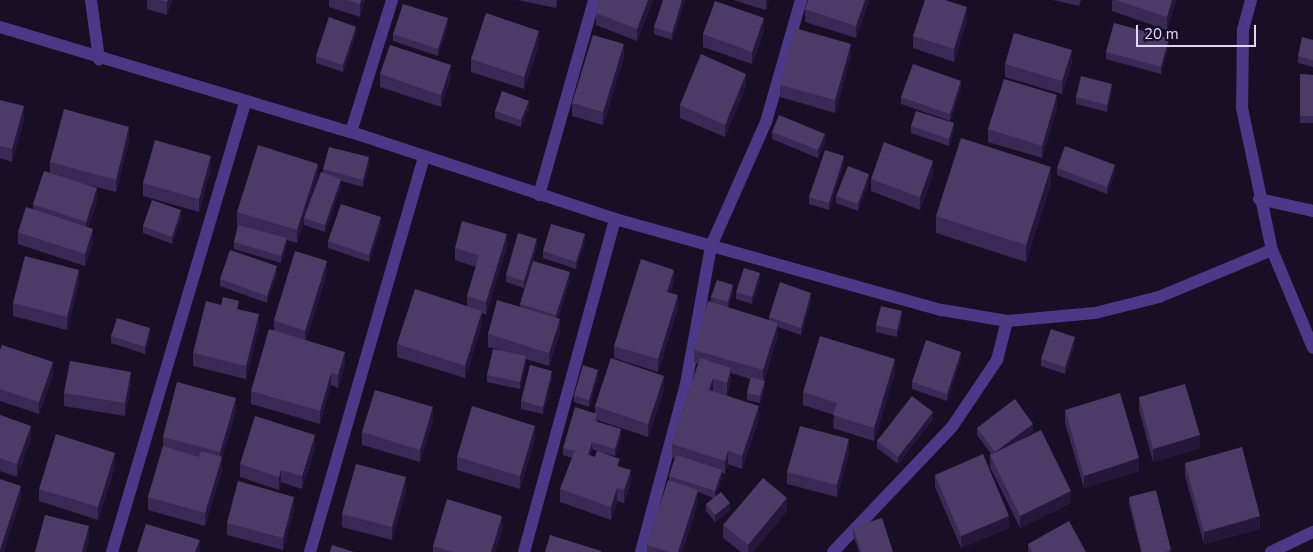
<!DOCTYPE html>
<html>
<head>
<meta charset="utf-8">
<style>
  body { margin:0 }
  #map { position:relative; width:1313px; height:552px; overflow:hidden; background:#180f27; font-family:"Nunito Sans",sans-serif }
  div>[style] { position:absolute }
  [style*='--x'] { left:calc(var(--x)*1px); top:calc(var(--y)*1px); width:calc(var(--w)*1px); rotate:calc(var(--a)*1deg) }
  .minor>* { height:12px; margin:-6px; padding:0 6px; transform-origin:6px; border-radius:6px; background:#4b3987 }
  .wall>* { inset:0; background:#3a2855 }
  .shaded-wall>* { inset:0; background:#25163b }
  .building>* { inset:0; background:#4c3b67 }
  span { translate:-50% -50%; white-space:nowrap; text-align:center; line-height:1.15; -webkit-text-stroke:4px #180f27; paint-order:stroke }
  .scale { position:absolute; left:1136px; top:25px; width:120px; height:22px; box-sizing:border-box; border:2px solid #e2d5ff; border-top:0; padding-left:6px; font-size:15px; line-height:18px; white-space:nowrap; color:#e2d5ff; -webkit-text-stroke:4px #180f27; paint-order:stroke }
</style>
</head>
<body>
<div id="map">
  <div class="minor">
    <div style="--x:91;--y:0;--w:60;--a:82.3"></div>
    <div style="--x:1251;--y:0;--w:31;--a:105"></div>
    <div style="--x:1243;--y:30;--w:78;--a:90.7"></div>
    <div style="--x:1242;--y:108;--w:145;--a:78.1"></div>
    <div style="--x:1272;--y:250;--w:106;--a:67.3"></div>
    <div style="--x:0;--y:27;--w:366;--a:16.7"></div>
    <div style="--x:351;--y:132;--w:278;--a:18.2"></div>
    <div style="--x:615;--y:219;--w:339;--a:15.6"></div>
    <div style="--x:942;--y:310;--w:66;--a:9.6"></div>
    <div style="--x:1007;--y:321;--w:88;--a:-5.2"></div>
    <div style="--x:1095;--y:313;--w:66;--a:-14"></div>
    <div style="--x:1159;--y:297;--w:122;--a:-22.6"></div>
    <div style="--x:351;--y:132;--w:138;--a:-72.7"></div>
    <div style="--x:539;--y:195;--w:203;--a:-74.2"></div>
    <div style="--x:1259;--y:199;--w:55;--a:12.5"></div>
    <div style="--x:112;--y:552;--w:469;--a:-73.5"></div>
    <div style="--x:310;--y:552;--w:411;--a:-73.9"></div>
    <div style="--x:524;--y:552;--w:345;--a:-74.7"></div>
    <div style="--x:641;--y:552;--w:174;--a:-75"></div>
    <div style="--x:686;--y:384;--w:140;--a:-79.7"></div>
    <div style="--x:711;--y:246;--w:136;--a:-66.1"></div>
    <div style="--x:766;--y:122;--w:127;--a:-74"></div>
    <div style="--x:833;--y:552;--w:173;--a:-46.4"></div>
    <div style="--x:952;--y:427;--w:81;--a:-56.1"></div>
    <div style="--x:997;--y:360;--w:40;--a:-75.6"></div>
    <div style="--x:1271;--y:552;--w:47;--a:-25.5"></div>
  </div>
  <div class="wall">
    <div style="clip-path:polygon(147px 0,172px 0,167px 15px,147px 9px)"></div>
    <div style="clip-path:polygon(329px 0,365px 0,360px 17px,329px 7px)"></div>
    <div style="clip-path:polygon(517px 0,557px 0,556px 8px)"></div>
    <div style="clip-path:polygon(600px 0,653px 0,637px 41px,596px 25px,596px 13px)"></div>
    <div style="clip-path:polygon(685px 0,672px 40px,654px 34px,654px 27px)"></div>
    <div style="clip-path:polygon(733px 0,769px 0,766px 10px)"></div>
    <div style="clip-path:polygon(808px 0,869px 0,856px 38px,805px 22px,805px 9px)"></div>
    <div style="clip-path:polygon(1053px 0,1081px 0,1079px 6px)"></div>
    <div style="clip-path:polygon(1112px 0,1176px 0,1167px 30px,1112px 11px)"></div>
    <div style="clip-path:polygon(967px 20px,954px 62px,913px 48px,913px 36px)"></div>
    <div style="clip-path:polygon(448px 25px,438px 56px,393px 41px,393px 34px)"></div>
    <div style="clip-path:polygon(764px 31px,752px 64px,703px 47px,703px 34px)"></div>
    <div style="clip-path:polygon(356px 34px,343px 72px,316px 63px,316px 56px)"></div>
    <div style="clip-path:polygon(1313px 40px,1313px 67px,1298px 63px,1298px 56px)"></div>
    <div style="clip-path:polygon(539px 44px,524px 89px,471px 72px,471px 59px)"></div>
    <div style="clip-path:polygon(1169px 45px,1161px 74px,1106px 59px,1106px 52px)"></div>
    <div style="clip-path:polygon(851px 56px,835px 113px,780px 97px,780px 85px)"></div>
    <div style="clip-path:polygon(624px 57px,603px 125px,572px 116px,572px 103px)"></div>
    <div style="clip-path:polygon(1072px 63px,1062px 94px,1005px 77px,1005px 64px)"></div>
    <div style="clip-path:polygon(380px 74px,451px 77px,441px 107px,380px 87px)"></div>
    <div style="clip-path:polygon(1300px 74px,1313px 75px,1313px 123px,1300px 123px)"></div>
    <div style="clip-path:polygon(746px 86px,725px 137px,680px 118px,680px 105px)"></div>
    <div style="clip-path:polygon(961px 88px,950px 121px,901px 104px,901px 97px)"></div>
    <div style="clip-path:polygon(1112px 91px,1107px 112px,1076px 104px,1076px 97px)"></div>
    <div style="clip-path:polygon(0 100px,24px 119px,12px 162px,0 158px)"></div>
    <div style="clip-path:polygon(529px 108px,521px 127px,495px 118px,495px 111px)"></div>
    <div style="clip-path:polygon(1057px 108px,1042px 158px,988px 142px,988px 129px)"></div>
    <div style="clip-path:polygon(911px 126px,954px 130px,949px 146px,911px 133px)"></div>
    <div style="clip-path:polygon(772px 132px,825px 141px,818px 158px,772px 139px)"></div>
    <div style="clip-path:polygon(129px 140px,116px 192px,84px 184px,97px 201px,88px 227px,93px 242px,85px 266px,18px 244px,18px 232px,33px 209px,33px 204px,50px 173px,50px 162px)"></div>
    <div style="clip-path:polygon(844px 163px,829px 210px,809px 204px,809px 197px)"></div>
    <div style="clip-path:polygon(369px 164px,363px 187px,341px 181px,341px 186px,325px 232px,304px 225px,304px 220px,297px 243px,287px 240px,287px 245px,281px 263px,234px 249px,234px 242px,249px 228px,237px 225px,237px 212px,318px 176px,310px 201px,323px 173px,323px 169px)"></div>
    <div style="clip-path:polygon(1057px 168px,1115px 172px,1107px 194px,1057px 175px)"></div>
    <div style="clip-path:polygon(211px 169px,199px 212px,143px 196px,143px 183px)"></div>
    <div style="clip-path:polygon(933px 174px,920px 210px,871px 191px,871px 179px)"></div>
    <div style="clip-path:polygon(869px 181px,858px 211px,836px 203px,836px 196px)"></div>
    <div style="clip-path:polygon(1051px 184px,1026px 262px,936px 233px,936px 216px)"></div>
    <div style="clip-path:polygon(181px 217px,172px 244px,143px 233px,143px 226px)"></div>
    <div style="clip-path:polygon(381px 224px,369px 262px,328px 248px,328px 241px)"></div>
    <div style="clip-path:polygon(585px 241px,576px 269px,543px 258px,543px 251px)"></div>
    <div style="clip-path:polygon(507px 246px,486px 315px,482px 313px,482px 324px,465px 378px,397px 357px,397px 344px,467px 306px,467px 296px,476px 267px,455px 260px,455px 248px)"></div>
    <div style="clip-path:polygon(537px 246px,524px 288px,506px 282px,506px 275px)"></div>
    <div style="clip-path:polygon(277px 273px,267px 303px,220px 286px,220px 279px)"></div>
    <div style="clip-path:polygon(327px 273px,306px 340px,345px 364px,338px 388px,331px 385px,320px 424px,251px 404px,251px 391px,274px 330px,274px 320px)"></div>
    <div style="clip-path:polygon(570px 279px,558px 318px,560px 332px,549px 366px,526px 359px,526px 363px,520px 389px,487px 382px,487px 375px,499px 350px,488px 347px,488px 334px,520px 307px,520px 304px)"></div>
    <div style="clip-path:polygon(760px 280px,752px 304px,736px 299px,736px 292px)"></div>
    <div style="clip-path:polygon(79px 282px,67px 330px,13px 316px,13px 303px)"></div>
    <div style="clip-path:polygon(674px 282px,670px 293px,678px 308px,658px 372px,614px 358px,614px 346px)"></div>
    <div style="clip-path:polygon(733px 292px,728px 308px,769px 320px,769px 317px,811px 300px,801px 335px,778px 327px,778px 335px,764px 381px,765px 388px,760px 403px,747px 400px,747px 393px,750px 379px,731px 373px,731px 380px,727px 395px,759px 418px,742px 469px,728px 464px,725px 474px,722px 473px,722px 477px,715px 496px,730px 510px,715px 522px,706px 511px,706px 504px,714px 498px,698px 492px,698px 502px,682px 552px,647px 552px,647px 545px,669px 480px,669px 476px,675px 458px,672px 457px,672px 444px,698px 364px,694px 362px,694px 350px,711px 302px,711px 297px)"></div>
    <div style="clip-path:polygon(239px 310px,259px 327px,246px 379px,193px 366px,193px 353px)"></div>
    <div style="clip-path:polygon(902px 318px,897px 337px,876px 332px,876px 325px)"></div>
    <div style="clip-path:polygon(111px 336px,150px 336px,145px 354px,111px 343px)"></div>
    <div style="clip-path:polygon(1075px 344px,1065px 374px,1041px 366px,1041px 359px)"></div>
    <div style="clip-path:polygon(0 350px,53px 375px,39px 414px,0 401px)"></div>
    <div style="clip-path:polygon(961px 359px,947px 401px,912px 389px,912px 382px)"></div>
    <div style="clip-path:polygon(895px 372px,874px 441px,833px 428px,834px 415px,803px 405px,803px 392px)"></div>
    <div style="clip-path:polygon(598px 377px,589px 407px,574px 402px,574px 395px)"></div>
    <div style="clip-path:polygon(552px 378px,543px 414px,521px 409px,521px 401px)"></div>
    <div style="clip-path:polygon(131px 384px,125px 416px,64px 406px,64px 393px)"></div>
    <div style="clip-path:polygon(evenodd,664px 389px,648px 437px,597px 420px,597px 422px,621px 436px,615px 456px,604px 453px,620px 467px,631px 483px,624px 503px,617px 501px,611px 520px,560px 502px,560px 489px,572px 458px,563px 455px,563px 448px,595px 413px,595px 406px,664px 389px,592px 449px,597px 451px,595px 457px,590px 456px,592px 449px)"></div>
    <div style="clip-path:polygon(1139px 397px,1200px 448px,1153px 462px,1139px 410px)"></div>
    <div style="clip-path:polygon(1065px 410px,1139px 471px,1084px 488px,1065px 423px)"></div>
    <div style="clip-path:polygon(236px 411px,222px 458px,222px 470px,205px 526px,148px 510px,148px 497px,163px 446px,163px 437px)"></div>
    <div style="clip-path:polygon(0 415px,31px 438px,17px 477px,0 471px)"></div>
    <div style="clip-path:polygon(933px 419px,898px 464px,877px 448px,877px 441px)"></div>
    <div style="clip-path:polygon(433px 420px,420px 462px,362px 445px,362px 432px)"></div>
    <div style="clip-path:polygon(977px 428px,1033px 431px,1022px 439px,1071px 503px,1020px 528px,990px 467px,990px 455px,991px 454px,977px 435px)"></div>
    <div style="clip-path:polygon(535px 438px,520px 489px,457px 470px,457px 457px)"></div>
    <div style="clip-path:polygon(315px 448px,302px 489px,281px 482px,279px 490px,240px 477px,240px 464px)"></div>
    <div style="clip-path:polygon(849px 451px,837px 497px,787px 484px,787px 472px)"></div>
    <div style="clip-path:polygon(1185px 463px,1260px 529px,1204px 544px,1185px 476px)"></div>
    <div style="clip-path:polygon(115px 466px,98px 520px,39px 501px,39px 489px)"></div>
    <div style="clip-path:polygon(935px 475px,1009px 528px,961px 548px,935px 487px)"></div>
    <div style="clip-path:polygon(406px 490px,392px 540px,342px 527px,342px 514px)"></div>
    <div style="clip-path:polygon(1129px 497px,1171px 552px,1141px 552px,1129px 504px)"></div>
    <div style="clip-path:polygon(294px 509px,283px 550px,227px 535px,227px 523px)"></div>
    <div style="clip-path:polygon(787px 511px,753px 552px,741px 552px,723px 538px,723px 525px)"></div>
    <div style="clip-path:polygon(853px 527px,893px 552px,859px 552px,853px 534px)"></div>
    <div style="clip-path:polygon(502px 529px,495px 552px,433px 552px,433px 546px)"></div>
    <div style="clip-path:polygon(1028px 544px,1086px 552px,1028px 552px)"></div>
  </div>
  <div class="shaded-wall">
    <div style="clip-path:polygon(168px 0,172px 0,167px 15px,167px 2px)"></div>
    <div style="clip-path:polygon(361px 0,365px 0,360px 17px,360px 4px)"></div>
    <div style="clip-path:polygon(648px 0,653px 0,637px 41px,637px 29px)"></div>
    <div style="clip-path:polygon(682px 0,685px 0,672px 40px,672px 33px)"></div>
    <div style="clip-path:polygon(766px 0,769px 0,766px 10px)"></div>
    <div style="clip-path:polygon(865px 0,869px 0,856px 38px,856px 26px)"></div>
    <div style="clip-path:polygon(1172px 0,1176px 0,1167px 30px,1167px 17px)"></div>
    <div style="clip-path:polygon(967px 7px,967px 20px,954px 62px,954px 49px)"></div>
    <div style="clip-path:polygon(448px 18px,448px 25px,438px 56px,438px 49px)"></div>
    <div style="clip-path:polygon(764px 18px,764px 31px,752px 64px,752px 52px)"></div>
    <div style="clip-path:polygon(356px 27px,356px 34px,343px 72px,343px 65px)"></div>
    <div style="clip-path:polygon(539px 31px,539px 44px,524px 89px,524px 77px)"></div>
    <div style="clip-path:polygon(1169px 38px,1169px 45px,1161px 74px,1161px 67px)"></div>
    <div style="clip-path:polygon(624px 44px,624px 57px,603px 125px,603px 112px)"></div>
    <div style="clip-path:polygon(851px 44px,851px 56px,835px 113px,835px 100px)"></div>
    <div style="clip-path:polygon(1072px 50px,1072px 63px,1062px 94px,1062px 81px)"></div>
    <div style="clip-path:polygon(451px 65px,451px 77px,441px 107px,441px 95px)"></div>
    <div style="clip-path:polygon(746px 74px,746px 86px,725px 137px,725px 125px)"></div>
    <div style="clip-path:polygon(961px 81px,961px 88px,950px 121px,950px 114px)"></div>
    <div style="clip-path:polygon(1112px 84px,1112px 91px,1107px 112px,1107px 105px)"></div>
    <div style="clip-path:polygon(1057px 95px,1057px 108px,1042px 158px,1042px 146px)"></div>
    <div style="clip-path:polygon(529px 101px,529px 108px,521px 127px,521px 120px)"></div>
    <div style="clip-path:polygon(24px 106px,24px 119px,12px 162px,12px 149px)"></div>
    <div style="clip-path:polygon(954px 123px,954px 130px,949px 146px,949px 139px)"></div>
    <div style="clip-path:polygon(129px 127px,129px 140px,116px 192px,116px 180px)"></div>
    <div style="clip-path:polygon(825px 134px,825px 141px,818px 158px,818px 150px)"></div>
    <div style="clip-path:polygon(211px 156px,211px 169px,199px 212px,199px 199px)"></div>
    <div style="clip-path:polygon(844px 156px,844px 163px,829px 210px,829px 203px)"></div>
    <div style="clip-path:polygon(369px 157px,369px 164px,363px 187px,363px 180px)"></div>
    <div style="clip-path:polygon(933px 161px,933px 174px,920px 210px,920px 197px)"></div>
    <div style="clip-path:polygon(318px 164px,318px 176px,305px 218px,304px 218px,304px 220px,297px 243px,297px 230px)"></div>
    <div style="clip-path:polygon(1115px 165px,1115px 172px,1107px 194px,1107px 187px)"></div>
    <div style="clip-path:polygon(1051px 167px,1051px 184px,1026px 262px,1026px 245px)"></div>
    <div style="clip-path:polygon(869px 174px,869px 181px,858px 211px,858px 204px)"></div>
    <div style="clip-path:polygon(341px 179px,341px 186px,325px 232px,325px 225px)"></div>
    <div style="clip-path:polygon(97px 188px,97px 201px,86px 234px,86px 222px)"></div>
    <div style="clip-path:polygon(181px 210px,181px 217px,172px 244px,172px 237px)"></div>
    <div style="clip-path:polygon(381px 217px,381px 224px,369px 262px,369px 255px)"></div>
    <div style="clip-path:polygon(93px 229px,93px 242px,85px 266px,85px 254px)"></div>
    <div style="clip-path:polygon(507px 234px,507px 246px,486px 315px,486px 302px)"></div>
    <div style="clip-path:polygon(585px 234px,585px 241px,576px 269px,576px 262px)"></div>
    <div style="clip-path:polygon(287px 238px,287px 245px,281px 263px,281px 256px)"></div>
    <div style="clip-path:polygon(537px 239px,537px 246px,524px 288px,524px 281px)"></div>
    <div style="clip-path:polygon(327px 261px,327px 273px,305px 343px,305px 331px)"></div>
    <div style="clip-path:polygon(277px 266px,277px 273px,267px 303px,267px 296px)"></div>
    <div style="clip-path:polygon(79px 270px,79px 282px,67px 330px,67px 317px)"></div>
    <div style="clip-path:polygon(674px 270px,674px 282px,667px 305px,667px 292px)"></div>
    <div style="clip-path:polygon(570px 272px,570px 279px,556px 322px,556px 315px)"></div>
    <div style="clip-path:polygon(760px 273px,760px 280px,752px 304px,752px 297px)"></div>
    <div style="clip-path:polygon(733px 285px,733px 292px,728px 309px,728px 302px)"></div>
    <div style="clip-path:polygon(811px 293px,811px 300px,801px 335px,801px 328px)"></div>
    <div style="clip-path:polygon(678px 295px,678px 308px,658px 372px,658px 359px)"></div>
    <div style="clip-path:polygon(482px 311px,482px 324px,465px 378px,465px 366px)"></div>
    <div style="clip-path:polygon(902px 311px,902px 318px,897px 337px,897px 330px)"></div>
    <div style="clip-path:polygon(259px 314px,259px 327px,246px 379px,246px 366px)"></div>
    <div style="clip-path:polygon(560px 319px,560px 332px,549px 366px,549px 353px)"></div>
    <div style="clip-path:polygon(778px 323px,778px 335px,763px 383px,763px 370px)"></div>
    <div style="clip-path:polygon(150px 328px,150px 336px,145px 354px,145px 347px)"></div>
    <div style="clip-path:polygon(1075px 337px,1075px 344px,1065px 374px,1065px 367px)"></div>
    <div style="clip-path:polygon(345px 352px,345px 364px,338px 388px,338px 375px)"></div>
    <div style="clip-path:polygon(961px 352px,961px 359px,947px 401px,947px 394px)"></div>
    <div style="clip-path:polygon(526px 356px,526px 363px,520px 389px,520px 382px)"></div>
    <div style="clip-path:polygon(895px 359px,895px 372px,874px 441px,874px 428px)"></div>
    <div style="clip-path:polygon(53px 362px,53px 375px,39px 414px,39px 402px)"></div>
    <div style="clip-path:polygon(731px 368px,731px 380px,727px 395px,727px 383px)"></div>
    <div style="clip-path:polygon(598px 370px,598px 377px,589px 407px,589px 400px)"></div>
    <div style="clip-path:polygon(552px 371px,552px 378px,543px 414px,543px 407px)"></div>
    <div style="clip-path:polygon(131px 372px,131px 384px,125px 416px,125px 403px)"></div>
    <div style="clip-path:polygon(331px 373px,331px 385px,320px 424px,320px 411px)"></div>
    <div style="clip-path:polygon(664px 376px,664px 389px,648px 437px,648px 424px)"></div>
    <div style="clip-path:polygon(713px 378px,713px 391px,709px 390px)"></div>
    <div style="clip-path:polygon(765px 381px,765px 388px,760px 403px,760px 396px)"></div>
    <div style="clip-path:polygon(236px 398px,236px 411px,222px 458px,222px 470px,205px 526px,205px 513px,220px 464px,220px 452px)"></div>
    <div style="clip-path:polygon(759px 406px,759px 418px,742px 469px,742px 456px)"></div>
    <div style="clip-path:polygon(433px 407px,433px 420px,420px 462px,420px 450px)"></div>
    <div style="clip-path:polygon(933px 412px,933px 419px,898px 464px,898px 457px)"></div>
    <div style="clip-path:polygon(1033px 424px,1033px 431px,995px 459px,995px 452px)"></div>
    <div style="clip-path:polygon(31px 426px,31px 438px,17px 477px,17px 464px)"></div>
    <div style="clip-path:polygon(535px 426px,535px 438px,520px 489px,520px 476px)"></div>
    <div style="clip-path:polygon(621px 429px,621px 436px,615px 456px,615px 449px)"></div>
    <div style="clip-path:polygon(315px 435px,315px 448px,302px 489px,302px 476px)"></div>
    <div style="clip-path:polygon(1200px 435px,1200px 448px,1153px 462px,1153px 449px)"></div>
    <div style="clip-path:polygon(849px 439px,849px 451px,837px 497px,837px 485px)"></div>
    <div style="clip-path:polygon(592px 442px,592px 449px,588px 462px,588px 455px)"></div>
    <div style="clip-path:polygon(728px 451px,728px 464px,725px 474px,725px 461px)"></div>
    <div style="clip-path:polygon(115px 453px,115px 466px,98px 520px,98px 507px)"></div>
    <div style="clip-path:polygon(1139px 458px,1139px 471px,1084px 488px,1084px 476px)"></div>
    <div style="clip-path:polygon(281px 470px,281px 482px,279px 490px,279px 477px)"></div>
    <div style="clip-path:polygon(631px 470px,631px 483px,624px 503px,624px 490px)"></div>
    <div style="clip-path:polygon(722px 470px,722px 477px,715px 498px,715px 491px)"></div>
    <div style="clip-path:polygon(406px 477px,406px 490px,392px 540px,392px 527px)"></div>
    <div style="clip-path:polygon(21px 486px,21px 499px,4px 552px,0 552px,0 550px)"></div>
    <div style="clip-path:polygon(617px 488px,617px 501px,611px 520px,611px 507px)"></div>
    <div style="clip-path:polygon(698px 490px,698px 502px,682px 552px,678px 552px)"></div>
    <div style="clip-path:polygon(1071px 491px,1071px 503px,1020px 528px,1020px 516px)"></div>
    <div style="clip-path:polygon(294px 497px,294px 509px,283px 550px,283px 538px)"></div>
    <div style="clip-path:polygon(787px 498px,787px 511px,753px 552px,748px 552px,748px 545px)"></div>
    <div style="clip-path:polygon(730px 503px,730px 510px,715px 522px,715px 515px)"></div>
    <div style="clip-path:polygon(502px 516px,502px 529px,495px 552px,491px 552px)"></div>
    <div style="clip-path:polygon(1009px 516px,1009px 528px,961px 548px,961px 536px)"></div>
    <div style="clip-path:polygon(1260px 516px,1260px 529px,1204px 544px,1204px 532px)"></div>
    <div style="clip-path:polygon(89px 526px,89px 539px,86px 552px,82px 552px)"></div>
    <div style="clip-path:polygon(200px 540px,200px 552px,195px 552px)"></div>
  </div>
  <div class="building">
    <div style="clip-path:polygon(159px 0,168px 0,167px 2px)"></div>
    <div style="clip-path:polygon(347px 0,361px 0,360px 4px)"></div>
    <div style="clip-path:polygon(600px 0,648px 0,637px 29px,596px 13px)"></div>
    <div style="clip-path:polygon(663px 0,682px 0,672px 33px,654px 27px)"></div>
    <div style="clip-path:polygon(808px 0,865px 0,856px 26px,805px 9px)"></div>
    <div style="clip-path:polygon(925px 0,945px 0,967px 7px,954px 49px,913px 36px)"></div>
    <div style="clip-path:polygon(1116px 0,1172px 0,1167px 17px)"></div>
    <div style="clip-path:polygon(715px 1px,764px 18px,752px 52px,703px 34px)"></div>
    <div style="clip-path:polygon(403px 4px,448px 18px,438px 49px,393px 34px)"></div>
    <div style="clip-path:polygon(486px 13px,539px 31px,524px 77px,471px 59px)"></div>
    <div style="clip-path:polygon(329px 17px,356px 27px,343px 65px,316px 56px)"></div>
    <div style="clip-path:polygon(1114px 23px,1169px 38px,1161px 67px,1106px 52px)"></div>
    <div style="clip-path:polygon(795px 28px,851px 44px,835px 100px,780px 85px)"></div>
    <div style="clip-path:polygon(1014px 33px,1072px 50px,1062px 81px,1005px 64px)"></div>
    <div style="clip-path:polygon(593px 35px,624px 44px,603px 112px,572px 103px)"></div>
    <div style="clip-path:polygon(1302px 37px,1313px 40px,1313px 60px,1298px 56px)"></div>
    <div style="clip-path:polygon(390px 45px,451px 65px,441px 95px,380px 74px)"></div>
    <div style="clip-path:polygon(701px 54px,746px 74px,725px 125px,680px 105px)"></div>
    <div style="clip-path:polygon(913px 64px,961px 81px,950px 114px,901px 97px)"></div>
    <div style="clip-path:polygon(1300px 74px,1313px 75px,1313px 116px,1300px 116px)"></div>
    <div style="clip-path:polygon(1081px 76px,1112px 84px,1107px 105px,1076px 97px)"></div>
    <div style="clip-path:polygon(1004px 79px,1057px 95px,1042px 146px,988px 129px)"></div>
    <div style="clip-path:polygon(502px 91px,529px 101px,521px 120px,495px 111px)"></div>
    <div style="clip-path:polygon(0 100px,24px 106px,12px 149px,0 146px)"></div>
    <div style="clip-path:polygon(64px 109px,129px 127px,116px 180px,50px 162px)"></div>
    <div style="clip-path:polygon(916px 111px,954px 123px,949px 139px,911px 126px)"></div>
    <div style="clip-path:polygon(779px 115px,825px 134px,818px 150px,772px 132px)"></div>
    <div style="clip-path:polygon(961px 138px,1051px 167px,1026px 245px,936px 216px)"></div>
    <div style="clip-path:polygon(155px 140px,211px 156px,199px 199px,143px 183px)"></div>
    <div style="clip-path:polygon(884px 142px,933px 161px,920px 197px,871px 179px)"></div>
    <div style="clip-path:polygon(258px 145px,318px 164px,297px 230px,237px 212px)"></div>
    <div style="clip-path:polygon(1065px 146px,1115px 165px,1107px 187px,1057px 168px)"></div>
    <div style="clip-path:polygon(329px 147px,369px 157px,363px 180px,323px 169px)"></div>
    <div style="clip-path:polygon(825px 150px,844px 156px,829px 203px,809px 197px)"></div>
    <div style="clip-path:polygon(848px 166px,869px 174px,858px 204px,836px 196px)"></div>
    <div style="clip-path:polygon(44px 171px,97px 188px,86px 222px,33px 204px)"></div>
    <div style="clip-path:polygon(321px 172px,341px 179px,325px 225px,304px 218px)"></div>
    <div style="clip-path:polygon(152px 200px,181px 210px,172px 237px,143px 226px)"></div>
    <div style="clip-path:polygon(341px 204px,381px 217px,369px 255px,328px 241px)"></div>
    <div style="clip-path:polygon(26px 207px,93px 229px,85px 254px,18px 232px)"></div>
    <div style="clip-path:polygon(462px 221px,507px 234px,486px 302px,467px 296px,479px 255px,455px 248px)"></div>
    <div style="clip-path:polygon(551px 224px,585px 234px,576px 262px,543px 251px)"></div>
    <div style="clip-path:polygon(238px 225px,287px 238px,281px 256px,234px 242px)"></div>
    <div style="clip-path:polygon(518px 233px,537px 239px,524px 281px,506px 275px)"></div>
    <div style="clip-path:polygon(230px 250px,277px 266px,267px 296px,220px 279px)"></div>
    <div style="clip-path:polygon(295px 251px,327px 261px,305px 331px,274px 320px)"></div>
    <div style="clip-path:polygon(25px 256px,79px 270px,67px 317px,13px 303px)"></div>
    <div style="clip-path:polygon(641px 259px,674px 270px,667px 292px,678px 295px,658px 359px,614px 346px)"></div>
    <div style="clip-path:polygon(533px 261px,570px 272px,556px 315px,520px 304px)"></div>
    <div style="clip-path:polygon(744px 268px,760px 273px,752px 297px,736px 292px)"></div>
    <div style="clip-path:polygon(717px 280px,733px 285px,728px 302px,711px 297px)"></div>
    <div style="clip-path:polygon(780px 282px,811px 293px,801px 328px,769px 317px)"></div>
    <div style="clip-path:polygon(415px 289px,482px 311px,465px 366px,397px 344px)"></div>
    <div style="clip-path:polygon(223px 297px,239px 301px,237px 309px,259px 314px,246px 366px,193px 353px,206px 301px,221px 305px)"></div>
    <div style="clip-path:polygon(497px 300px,560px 319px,549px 353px,488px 334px)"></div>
    <div style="clip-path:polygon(708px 301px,778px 323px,763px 370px,694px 350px)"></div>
    <div style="clip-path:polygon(881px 306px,902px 311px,897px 330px,876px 325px)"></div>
    <div style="clip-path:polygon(117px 318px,150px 328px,145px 347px,111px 336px)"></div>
    <div style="clip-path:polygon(269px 329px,345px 352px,338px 375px,331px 373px,320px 411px,251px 391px)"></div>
    <div style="clip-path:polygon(1051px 329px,1075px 337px,1065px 367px,1041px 359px)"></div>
    <div style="clip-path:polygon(820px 336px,895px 359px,874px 428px,833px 415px,837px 403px,803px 392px)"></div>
    <div style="clip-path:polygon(926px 340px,961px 352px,947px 394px,912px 382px)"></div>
    <div style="clip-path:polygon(2px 345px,53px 362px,39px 402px,0 389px,0 350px)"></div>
    <div style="clip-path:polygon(493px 349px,526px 356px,520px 382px,487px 375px)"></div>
    <div style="clip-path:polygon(611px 358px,664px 376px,648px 424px,595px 406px)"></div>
    <div style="clip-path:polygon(700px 358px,731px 368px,727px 383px,713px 378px,709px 390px,759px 406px,742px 456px,728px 451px,725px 461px,672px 444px)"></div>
    <div style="clip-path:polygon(70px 361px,131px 372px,125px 403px,64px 393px)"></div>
    <div style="clip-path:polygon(530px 365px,552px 371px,543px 407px,521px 401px)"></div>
    <div style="clip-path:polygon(583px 365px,598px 370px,589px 400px,574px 395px)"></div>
    <div style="clip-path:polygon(751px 377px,765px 381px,760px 396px,747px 393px)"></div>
    <div style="clip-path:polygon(177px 382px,236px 398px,220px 452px,163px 437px)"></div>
    <div style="clip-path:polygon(1185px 384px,1200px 435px,1153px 449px,1139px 397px)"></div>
    <div style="clip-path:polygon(375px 390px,433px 407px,420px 450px,362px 432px)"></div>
    <div style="clip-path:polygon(1120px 393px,1139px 458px,1084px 476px,1065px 410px)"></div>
    <div style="clip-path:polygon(912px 396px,933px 412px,898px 457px,877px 441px)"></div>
    <div style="clip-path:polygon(1015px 399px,1033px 424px,995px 452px,977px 428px)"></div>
    <div style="clip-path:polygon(472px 406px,535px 426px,520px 476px,457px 457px)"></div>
    <div style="clip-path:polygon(575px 407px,597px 414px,595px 421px,621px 429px,615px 449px,592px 442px,588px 455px,575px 450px,574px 451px,563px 448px)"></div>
    <div style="clip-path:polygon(0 415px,31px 426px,17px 464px,0 458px)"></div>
    <div style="clip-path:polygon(255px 416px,315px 435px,302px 476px,281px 470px,279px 477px,240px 464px)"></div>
    <div style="clip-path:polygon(800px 426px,849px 439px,837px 485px,787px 472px)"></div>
    <div style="clip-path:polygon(1041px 430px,1071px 491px,1020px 516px,990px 455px)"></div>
    <div style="clip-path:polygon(56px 434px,115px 453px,98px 507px,39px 489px)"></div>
    <div style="clip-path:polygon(163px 446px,199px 457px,201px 451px,222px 457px,205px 513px,148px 497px)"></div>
    <div style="clip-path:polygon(1242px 447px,1260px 516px,1204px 532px,1185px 463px)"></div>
    <div style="clip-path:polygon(575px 450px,595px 457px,597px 451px,620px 459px,617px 466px,631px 470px,624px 490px,617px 488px,611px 507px,560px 489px)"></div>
    <div style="clip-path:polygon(983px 454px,1009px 516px,961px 536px,935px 475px)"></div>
    <div style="clip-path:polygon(676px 455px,722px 470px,715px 491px,669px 476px)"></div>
    <div style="clip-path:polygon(356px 464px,406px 477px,392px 527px,342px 514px)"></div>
    <div style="clip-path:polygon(763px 478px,787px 498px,748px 545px,723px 525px)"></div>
    <div style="clip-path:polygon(0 479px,21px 486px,0 550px)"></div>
    <div style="clip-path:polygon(668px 480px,698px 490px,678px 552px,670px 552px,647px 545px)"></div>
    <div style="clip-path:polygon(238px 481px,294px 497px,283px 538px,227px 523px)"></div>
    <div style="clip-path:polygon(1156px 490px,1171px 550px,1164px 552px,1142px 552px,1129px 497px)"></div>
    <div style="clip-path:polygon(721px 492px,730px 503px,715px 515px,706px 504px)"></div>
    <div style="clip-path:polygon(447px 499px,502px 516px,491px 552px,453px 552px,433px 546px)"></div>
    <div style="clip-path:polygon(45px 515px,89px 526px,82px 552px,35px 552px)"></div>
    <div style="clip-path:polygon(882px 518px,893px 552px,861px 552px,853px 527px)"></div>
    <div style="clip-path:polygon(1069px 521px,1086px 552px,1032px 552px,1028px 544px)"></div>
    <div style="clip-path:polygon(146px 524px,200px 540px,195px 552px,137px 552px)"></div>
    <div style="clip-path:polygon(550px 535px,601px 551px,601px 552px,545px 552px)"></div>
    <div style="clip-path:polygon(332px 545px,354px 552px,330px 552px)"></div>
  </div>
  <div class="scale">20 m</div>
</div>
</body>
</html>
